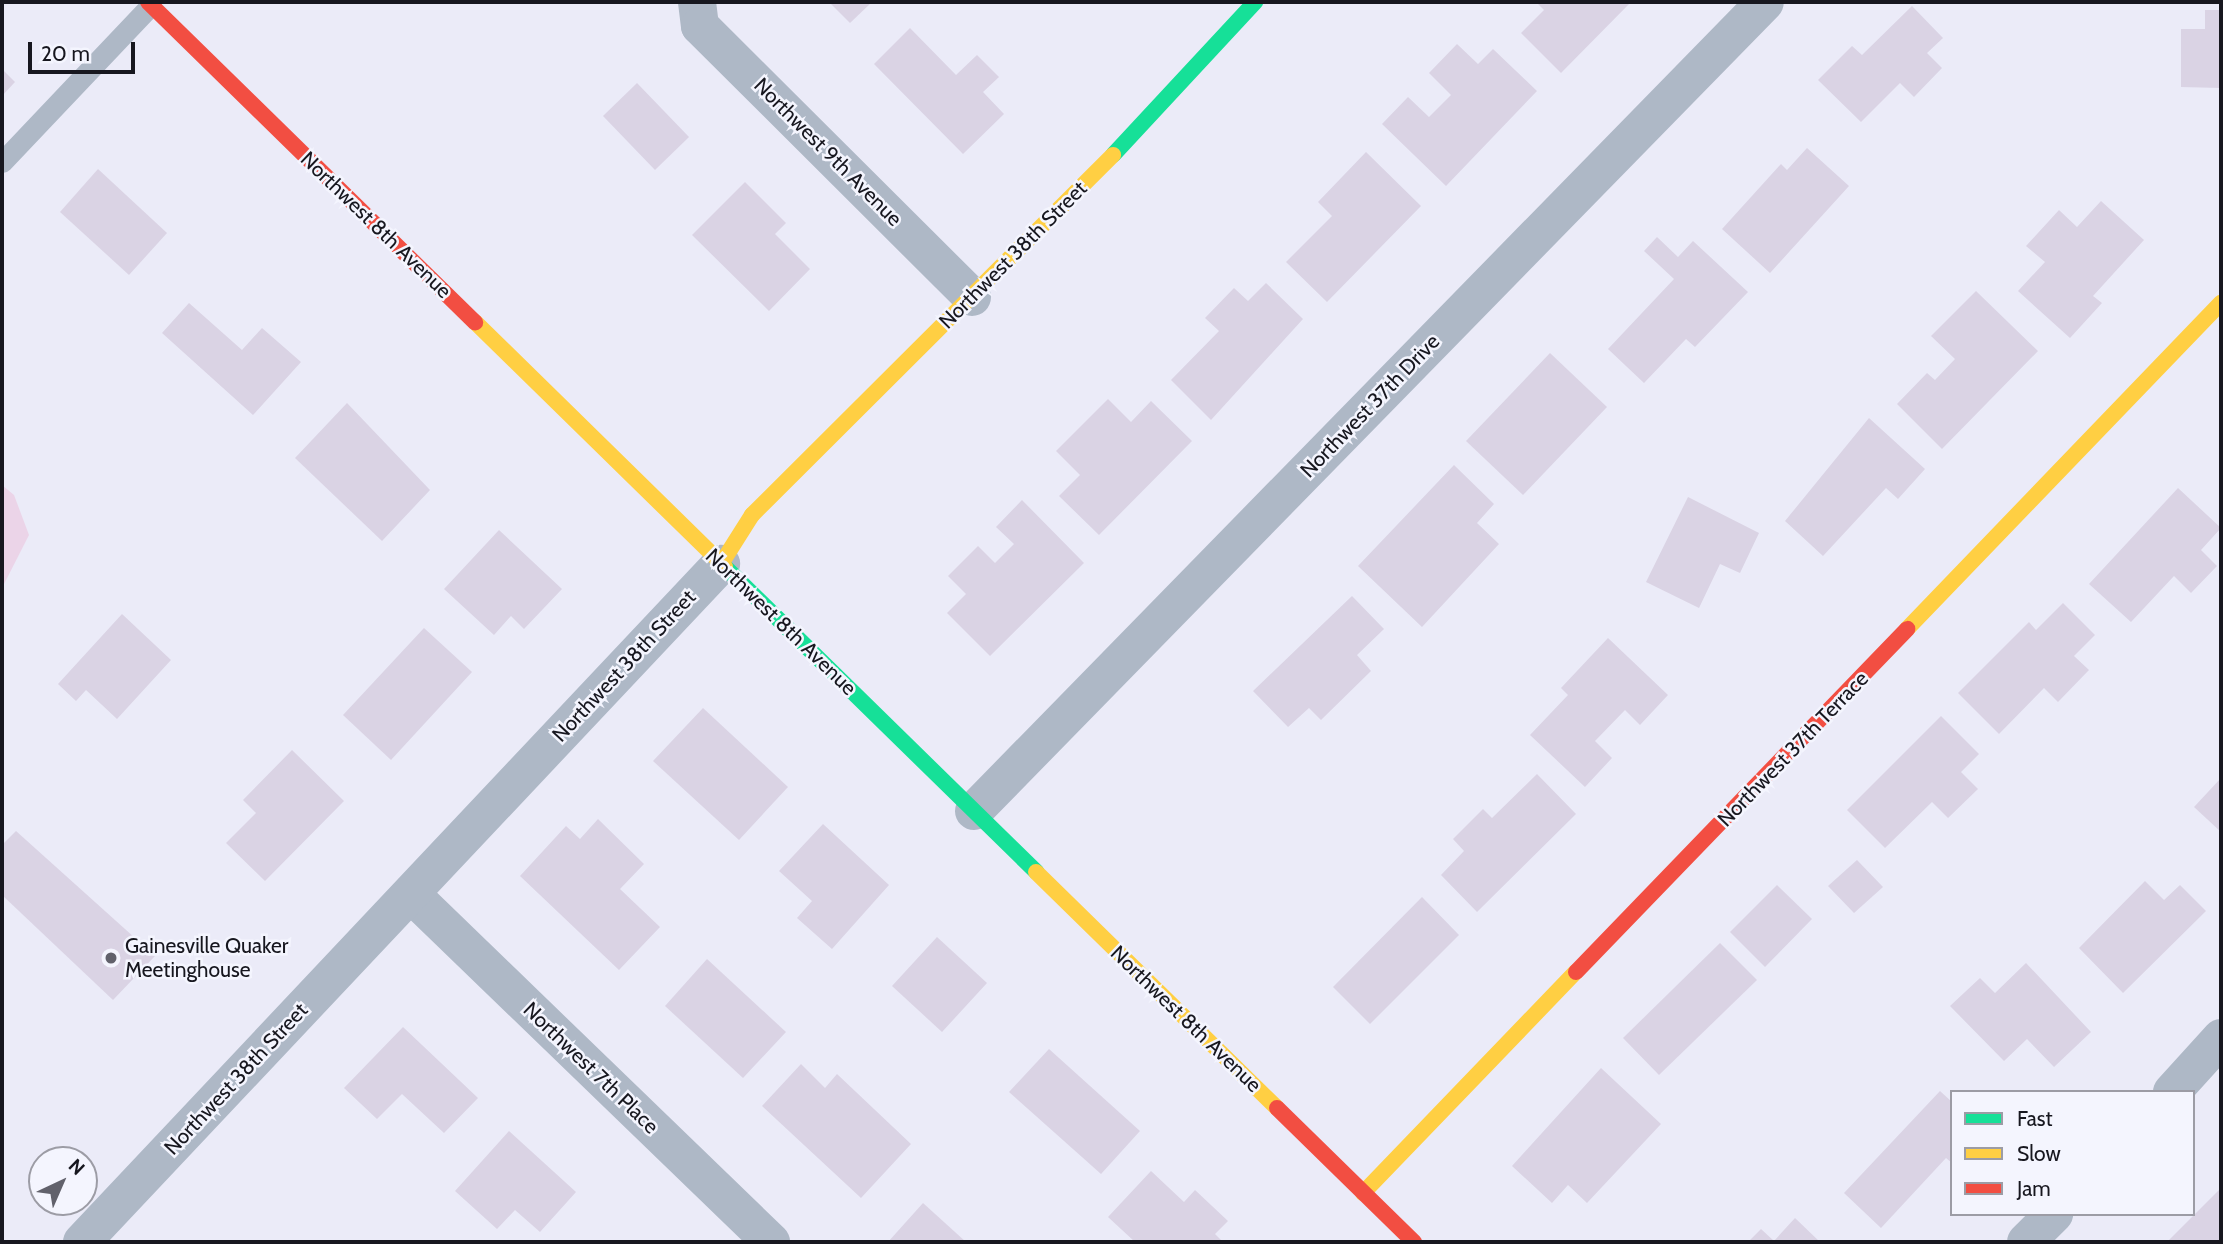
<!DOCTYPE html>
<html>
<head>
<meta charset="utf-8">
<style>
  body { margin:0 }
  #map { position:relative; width:2223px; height:1244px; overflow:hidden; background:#ebebf8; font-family:Cabin,sans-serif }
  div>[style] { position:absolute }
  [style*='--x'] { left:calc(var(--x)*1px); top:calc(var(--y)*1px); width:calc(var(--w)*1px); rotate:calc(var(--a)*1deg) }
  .green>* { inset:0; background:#ebd4e8 }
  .building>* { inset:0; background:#dad3e4 }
  .lane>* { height:21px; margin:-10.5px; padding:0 10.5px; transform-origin:10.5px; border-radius:10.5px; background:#aeb8c6 }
  .street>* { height:38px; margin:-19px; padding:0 19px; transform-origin:19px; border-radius:19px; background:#aeb8c6 }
  .fast>* { height:16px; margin:-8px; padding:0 8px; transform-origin:8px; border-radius:8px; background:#16e098 }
  .slow>* { height:16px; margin:-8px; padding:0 8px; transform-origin:8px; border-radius:8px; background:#ffcf43 }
  .jam>* { height:16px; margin:-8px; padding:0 8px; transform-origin:8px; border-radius:8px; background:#f24e42 }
  .dots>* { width:19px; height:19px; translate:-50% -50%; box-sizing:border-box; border:4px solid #f4f5fe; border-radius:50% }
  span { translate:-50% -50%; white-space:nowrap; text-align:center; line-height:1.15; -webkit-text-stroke:5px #f4f5fe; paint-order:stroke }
  .street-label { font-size:21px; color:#17171f }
  .poi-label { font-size:21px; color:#17171f }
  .left { translate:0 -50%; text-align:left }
  .frame { position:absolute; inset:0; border:4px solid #17171f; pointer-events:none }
  .legend { position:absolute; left:1950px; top:1090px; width:245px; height:126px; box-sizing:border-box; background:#f4f5fe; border:2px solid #9c9ca5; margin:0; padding:9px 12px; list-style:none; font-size:21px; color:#17171f }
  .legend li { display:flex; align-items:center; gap:14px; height:35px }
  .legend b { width:35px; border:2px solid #9c9ca5 }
  .north { position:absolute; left:28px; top:1146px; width:70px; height:70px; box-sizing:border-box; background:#f4f5fe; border:2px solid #9c9ca5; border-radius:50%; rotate:44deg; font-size:19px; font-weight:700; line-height:28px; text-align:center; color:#17171f }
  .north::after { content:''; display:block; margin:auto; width:24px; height:32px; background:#61616b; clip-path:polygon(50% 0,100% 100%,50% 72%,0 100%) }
  .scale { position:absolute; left:28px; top:42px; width:107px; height:32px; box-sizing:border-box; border:4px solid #17171f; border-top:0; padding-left:9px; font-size:21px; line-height:24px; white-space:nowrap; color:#17171f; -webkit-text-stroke:5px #f4f5fe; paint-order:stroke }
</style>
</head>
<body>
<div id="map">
  <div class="green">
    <div style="clip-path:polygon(2px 485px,14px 495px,29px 535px,2px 588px)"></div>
  </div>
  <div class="building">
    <div style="clip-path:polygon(829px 2px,872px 2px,850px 23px)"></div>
    <div style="clip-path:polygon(1536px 2px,1631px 2px,1561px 73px,1521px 33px,1544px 10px)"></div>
    <div style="clip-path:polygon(1912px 6px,1943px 38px,1927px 53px,1942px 68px,1914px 97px,1900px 83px,1861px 122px,1818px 80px,1852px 46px,1862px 55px)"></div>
    <div style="clip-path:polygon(2205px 10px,2221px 10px,2221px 88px,2181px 87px,2181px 29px,2205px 29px)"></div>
    <div style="clip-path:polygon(910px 28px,956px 75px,977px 55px,999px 77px,983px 92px,1004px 114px,963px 154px,874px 64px)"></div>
    <div style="clip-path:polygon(1457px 44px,1478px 64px,1493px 49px,1537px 91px,1446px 186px,1382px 124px,1408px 97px,1429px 117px,1451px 95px,1429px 73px)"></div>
    <div style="clip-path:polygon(2px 69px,15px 82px,2px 96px)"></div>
    <div style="clip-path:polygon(637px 83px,689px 137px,655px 170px,603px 116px)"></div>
    <div style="clip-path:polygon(1807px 148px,1849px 186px,1770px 273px,1722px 229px,1781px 164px,1787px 170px)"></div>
    <div style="clip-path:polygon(1366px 152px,1421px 206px,1327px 302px,1286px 262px,1332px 216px,1318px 202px)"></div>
    <div style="clip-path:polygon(98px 169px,167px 233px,129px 275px,60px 212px)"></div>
    <div style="clip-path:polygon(745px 182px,786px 223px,775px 234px,810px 269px,769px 311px,692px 235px)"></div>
    <div style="clip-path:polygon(2101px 201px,2144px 240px,2093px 296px,2102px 303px,2070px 338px,2018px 291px,2045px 262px,2026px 246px,2059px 210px,2077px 227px)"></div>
    <div style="clip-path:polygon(1657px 237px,1678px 257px,1693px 241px,1748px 292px,1695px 347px,1686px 339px,1644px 383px,1608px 349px,1674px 279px,1644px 251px)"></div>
    <div style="clip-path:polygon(1266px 283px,1303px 319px,1211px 420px,1171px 380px,1219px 331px,1205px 318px,1234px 288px,1248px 301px)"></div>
    <div style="clip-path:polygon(1976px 291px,2038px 351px,1942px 449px,1897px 404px,1927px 373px,1935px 380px,1955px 359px,1931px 336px)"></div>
    <div style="clip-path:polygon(189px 303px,242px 350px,262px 328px,301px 362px,253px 415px,162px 333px)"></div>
    <div style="clip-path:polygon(1550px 353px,1607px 407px,1523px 495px,1466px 441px)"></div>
    <div style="clip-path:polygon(1108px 399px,1131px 422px,1151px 401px,1192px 441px,1099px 535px,1059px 496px,1080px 475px,1056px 451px)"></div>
    <div style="clip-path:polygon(347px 403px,430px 490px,382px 541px,295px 458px)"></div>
    <div style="clip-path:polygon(1869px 418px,1925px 469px,1898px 499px,1886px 488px,1823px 556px,1785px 521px)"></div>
    <div style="clip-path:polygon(1454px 465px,1494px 504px,1477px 523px,1499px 544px,1422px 627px,1358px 566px)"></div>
    <div style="clip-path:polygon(2178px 488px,2221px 528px,2201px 550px,2217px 566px,2191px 593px,2174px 576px,2131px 622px,2089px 584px)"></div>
    <div style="clip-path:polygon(1688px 497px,1759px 533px,1740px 573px,1720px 564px,1699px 608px,1646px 582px)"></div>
    <div style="clip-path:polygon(1022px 500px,1084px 563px,990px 656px,947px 613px,966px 594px,948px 576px,978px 546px,995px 563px,1014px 544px,996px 527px)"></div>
    <div style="clip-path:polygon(499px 530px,562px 589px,524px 629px,511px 616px,494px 635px,444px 589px)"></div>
    <div style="clip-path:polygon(1352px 596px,1384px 629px,1357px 655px,1371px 671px,1321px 720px,1309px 708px,1288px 727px,1253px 691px)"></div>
    <div style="clip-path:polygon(2063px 603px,2095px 635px,2074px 656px,2089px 670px,2058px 702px,2044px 688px,1999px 734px,1958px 693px,2029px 622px,2036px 630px)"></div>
    <div style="clip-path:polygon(122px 614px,171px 660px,117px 719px,86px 690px,76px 701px,58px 684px)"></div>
    <div style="clip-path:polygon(424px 628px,472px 672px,391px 760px,343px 715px)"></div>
    <div style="clip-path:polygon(1608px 638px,1668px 695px,1640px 725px,1625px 710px,1595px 741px,1612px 758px,1585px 787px,1530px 735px,1568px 695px,1561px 688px)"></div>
    <div style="clip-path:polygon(703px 708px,788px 787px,739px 840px,653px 761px)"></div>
    <div style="clip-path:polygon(1941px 716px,1979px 754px,1961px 772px,1978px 789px,1948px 818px,1932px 802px,1885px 848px,1847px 810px)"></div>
    <div style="clip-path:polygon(292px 750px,344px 801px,265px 881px,226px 843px,256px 813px,243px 800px)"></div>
    <div style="clip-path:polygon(1537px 774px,1576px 814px,1477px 912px,1441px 875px,1464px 851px,1453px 839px,1483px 809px,1492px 818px)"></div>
    <div style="clip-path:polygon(2221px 778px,2221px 832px,2194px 807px)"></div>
    <div style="clip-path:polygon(598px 819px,644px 864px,620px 889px,660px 927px,619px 970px,520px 876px,566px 826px,580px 839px)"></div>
    <div style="clip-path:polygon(823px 824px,889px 885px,832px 949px,797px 918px,812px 901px,779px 871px)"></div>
    <div style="clip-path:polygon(16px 831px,155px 956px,113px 1000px,2px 895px,2px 845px)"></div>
    <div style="clip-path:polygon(1857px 860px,1883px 887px,1854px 913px,1828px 886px)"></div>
    <div style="clip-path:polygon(2145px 881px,2164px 900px,2180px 885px,2206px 911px,2123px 993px,2079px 948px)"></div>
    <div style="clip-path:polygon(1777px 885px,1812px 919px,1765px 967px,1730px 932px)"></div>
    <div style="clip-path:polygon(1422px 897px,1459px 935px,1370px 1024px,1333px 987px)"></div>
    <div style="clip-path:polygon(937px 937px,987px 983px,942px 1032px,892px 986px)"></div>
    <div style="clip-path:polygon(1720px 943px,1757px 980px,1659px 1075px,1623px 1038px)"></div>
    <div style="clip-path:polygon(707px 959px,786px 1032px,743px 1078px,665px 1006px)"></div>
    <div style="clip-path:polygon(2026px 963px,2091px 1032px,2054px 1067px,2027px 1039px,2004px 1061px,1950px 1006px,1980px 978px,1995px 993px)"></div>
    <div style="clip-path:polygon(403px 1027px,478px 1098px,444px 1133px,402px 1094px,377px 1119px,344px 1088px)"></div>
    <div style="clip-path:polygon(1049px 1049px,1140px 1131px,1101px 1174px,1009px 1092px)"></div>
    <div style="clip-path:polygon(801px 1064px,825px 1088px,837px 1074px,911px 1144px,861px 1198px,762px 1106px)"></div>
    <div style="clip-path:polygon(1601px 1068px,1661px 1124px,1587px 1203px,1568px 1185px,1552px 1203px,1512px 1166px)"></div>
    <div style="clip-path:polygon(1940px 1091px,1952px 1102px,1952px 1163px,1946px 1158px,1881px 1228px,1844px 1193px)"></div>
    <div style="clip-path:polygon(509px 1131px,576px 1192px,540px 1232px,515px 1210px,497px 1229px,455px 1191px)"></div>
    <div style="clip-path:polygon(1151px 1171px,1184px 1202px,1195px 1190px,1228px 1221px,1215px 1234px,1223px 1242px,1135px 1242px,1108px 1217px)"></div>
    <div style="clip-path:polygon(2221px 1188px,2221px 1242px,2167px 1242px)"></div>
    <div style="clip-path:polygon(923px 1203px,966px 1242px,888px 1242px)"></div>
    <div style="clip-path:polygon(1795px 1218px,1820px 1242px,1748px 1242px,1761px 1229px,1774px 1241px)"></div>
  </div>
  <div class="lane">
    <div style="--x:2;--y:162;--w:216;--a:-46.5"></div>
  </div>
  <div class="street">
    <div style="--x:697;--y:2;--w:24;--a:83"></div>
    <div style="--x:700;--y:26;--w:384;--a:44.9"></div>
    <div style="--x:974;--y:811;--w:1131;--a:-45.64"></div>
    <div style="--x:411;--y:894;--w:501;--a:44.03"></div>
    <div style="--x:2172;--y:1092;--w:73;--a:-47.8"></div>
    <div style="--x:82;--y:1242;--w:932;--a:-46.7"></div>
    <div style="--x:2026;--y:1242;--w:40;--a:-45"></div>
  </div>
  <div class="fast">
    <div style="--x:1113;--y:155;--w:209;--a:-47.1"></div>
    <div style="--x:725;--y:567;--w:436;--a:44.4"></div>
  </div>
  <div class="slow">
    <div style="--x:475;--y:322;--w:350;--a:44.4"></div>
    <div style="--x:721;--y:564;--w:58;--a:-57.7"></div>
    <div style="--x:752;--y:515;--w:510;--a:-44.92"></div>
    <div style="--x:1907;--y:629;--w:453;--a:-46.1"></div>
    <div style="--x:1036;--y:872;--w:337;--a:44.4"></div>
    <div style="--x:1363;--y:1193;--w:307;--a:-46.1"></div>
  </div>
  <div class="jam">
    <div style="--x:148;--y:2;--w:458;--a:44.4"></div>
    <div style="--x:1576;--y:972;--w:477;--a:-46"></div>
    <div style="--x:1277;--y:1108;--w:192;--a:44.4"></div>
  </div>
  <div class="dots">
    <div style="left:111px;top:958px;background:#61616b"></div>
  </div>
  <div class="street-label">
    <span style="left:828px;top:152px;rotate:45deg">Northwest 9th Avenue</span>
    <span style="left:376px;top:225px;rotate:44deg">Northwest 8th Avenue</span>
    <span style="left:1013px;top:255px;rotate:-45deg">Northwest 38th Street</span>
    <span style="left:1370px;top:406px;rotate:-46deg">Northwest 37th Drive</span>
    <span style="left:781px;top:622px;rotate:44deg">Northwest 8th Avenue</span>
    <span style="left:624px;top:666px;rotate:-47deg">Northwest 38th Street</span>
    <span style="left:1793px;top:749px;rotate:-46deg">Northwest 37th Terrace</span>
    <span style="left:1186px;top:1019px;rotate:44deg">Northwest 8th Avenue</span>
    <span style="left:591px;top:1068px;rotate:44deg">Northwest 7th Place</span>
    <span style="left:236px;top:1079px;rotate:-47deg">Northwest 38th Street</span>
  </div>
  <div class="poi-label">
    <span class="left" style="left:125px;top:958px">Gainesville Quaker<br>Meetinghouse</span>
  </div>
  <div class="frame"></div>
  <ul class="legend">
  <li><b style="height:9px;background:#16e098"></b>Fast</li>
  <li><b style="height:9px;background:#ffcf43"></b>Slow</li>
  <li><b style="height:9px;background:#f24e42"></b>Jam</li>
  </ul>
  <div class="north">N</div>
  <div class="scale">20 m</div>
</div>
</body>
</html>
